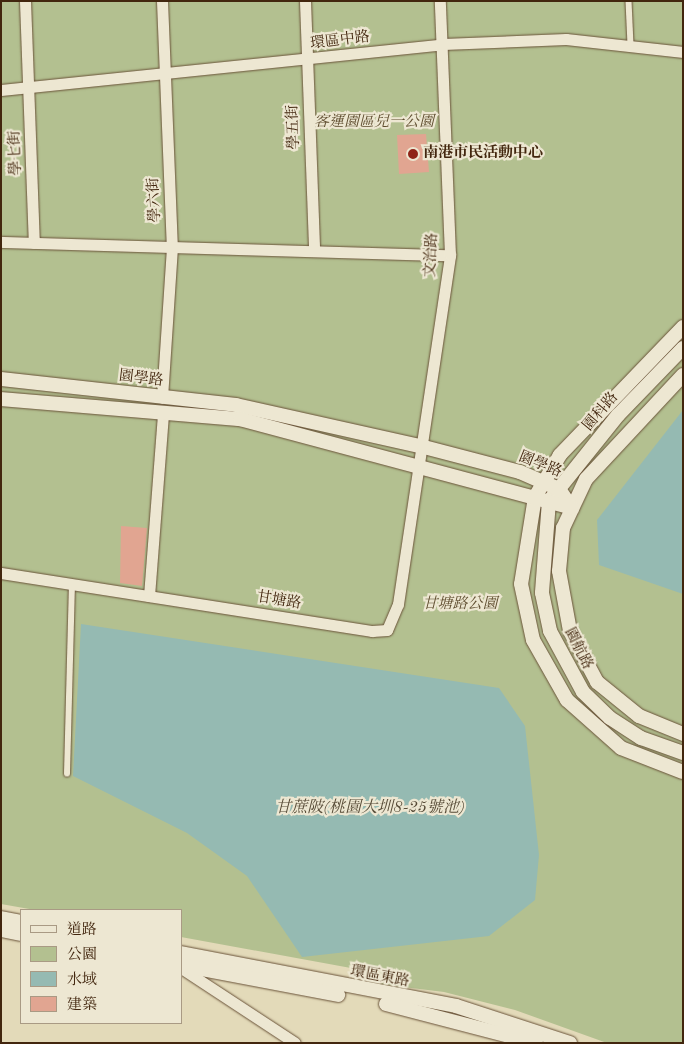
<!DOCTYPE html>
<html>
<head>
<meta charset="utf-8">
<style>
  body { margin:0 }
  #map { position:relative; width:684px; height:1044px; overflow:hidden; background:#e3dab9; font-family:"Old Standard TT","Noto Serif TC",serif }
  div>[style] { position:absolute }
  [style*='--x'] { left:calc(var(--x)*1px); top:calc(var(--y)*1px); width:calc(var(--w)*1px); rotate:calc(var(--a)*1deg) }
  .green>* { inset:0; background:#b3c090 }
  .water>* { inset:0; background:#95bab2 }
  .building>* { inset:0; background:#e1a591 }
  .roads { filter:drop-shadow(0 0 1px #6a5339) drop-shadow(0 0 1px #6a5339) }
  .service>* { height:5.5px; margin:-2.75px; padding:0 2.75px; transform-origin:2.75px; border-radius:2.75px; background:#ede7d2 }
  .minor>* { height:11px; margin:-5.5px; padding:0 5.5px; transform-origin:5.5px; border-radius:5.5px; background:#ede7d2 }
  .tertiary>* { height:14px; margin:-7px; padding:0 7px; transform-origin:7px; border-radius:7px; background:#ede7d2 }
  .dots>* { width:14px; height:14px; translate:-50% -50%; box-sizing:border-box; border:2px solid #ede7d2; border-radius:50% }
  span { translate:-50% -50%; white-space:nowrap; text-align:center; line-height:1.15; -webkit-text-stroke:4.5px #ede7d2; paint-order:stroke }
  .street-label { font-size:15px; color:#42260e }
  .park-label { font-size:15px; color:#5e4c2e; font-style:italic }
  .poi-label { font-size:15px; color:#42260e; font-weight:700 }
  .left { translate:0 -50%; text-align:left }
  .water-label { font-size:16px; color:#574b37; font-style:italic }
  .frame { position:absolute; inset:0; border:2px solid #42260e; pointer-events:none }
  .legend { position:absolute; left:20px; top:909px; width:162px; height:115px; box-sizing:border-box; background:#ede7d2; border:1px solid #a99a84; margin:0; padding:6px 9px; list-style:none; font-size:15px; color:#42260e }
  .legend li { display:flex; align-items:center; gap:10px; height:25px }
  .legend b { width:25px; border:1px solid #a99a84 }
</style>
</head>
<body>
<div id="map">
  <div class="green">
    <div style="clip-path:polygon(1px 1px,683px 1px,683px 1043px,607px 1043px,515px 1010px,444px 992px,379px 984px,400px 977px,181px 937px,181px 910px,35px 910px,1px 904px)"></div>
  </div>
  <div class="water">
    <div style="clip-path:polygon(683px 410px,683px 594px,599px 565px,597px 520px)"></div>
    <div style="clip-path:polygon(81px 624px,499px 688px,525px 726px,539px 855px,535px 900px,489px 936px,302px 957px,247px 876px,187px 833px,73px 776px)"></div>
  </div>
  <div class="building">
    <div style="clip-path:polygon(426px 134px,429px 172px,399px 174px,397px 135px)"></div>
    <div style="clip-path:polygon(121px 526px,147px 528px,142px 586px,120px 583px)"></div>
  </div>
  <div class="roads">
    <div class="service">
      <div style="--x:629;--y:1;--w:44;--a:87.4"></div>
      <div style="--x:67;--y:774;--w:190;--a:-88.5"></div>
    </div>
    <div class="minor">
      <div style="--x:25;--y:1;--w:242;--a:87.9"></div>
      <div style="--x:162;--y:1;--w:246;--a:87.7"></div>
      <div style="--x:172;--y:247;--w:151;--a:93.8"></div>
      <div style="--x:305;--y:1;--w:250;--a:87.9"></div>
      <div style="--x:1;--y:90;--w:444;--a:-5.9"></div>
      <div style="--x:443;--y:44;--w:123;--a:-2.3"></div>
      <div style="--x:566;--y:39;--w:118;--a:6.3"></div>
      <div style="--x:1;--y:242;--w:449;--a:1.7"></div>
      <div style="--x:1;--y:573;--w:376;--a:8.9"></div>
      <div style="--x:372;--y:631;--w:15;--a:-4"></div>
      <div style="--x:387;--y:630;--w:28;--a:-67"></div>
      <div style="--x:398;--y:604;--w:353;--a:-81.5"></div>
      <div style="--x:450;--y:255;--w:254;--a:-92.3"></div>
      <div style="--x:149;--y:596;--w:184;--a:-85.6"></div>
      <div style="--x:181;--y:968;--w:136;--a:33.3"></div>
    </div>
    <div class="tertiary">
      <div style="--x:683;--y:327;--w:178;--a:133.9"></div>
      <div style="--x:560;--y:455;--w:49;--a:120.8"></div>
      <div style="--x:535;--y:497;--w:88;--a:99.1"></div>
      <div style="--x:521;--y:584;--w:57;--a:77.9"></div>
      <div style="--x:533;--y:640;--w:69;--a:60.5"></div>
      <div style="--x:567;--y:700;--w:72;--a:41.6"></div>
      <div style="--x:621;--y:748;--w:66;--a:21.2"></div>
      <div style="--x:683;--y:348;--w:93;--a:134.1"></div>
      <div style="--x:618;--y:415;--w:110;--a:128.7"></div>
      <div style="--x:549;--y:501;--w:92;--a:94.4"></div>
      <div style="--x:542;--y:593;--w:39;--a:78"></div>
      <div style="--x:550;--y:631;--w:69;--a:61.6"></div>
      <div style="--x:583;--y:692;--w:37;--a:44"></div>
      <div style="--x:610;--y:718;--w:37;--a:33"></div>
      <div style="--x:641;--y:738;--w:45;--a:19.7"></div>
      <div style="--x:683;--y:375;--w:142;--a:133"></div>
      <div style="--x:586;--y:479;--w:54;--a:115.1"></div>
      <div style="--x:563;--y:528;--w:43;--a:95.3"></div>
      <div style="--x:559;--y:571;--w:61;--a:79.6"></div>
      <div style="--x:570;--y:631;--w:58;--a:62.1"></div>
      <div style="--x:597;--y:682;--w:54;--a:39"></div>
      <div style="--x:639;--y:716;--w:48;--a:22.2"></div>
      <div style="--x:1;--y:379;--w:236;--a:6.3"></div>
      <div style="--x:236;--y:405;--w:193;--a:12.6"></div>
      <div style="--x:424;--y:447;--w:99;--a:14.6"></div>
      <div style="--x:520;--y:472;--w:43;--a:23.6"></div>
      <div style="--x:559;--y:489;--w:23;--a:56"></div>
      <div style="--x:1;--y:399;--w:240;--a:4.8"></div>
      <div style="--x:240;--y:419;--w:344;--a:15"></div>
      <div style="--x:1;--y:918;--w:20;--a:11"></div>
      <div style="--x:1;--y:930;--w:20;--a:11"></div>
      <div style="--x:181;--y:953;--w:280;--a:10.9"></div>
      <div style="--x:456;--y:1006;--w:120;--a:18"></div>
      <div style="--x:181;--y:965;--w:160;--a:10.8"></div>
      <div style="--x:386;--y:1004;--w:155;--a:14.6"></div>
    </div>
  </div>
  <div class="dots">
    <div style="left:413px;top:154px;background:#8f2418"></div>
  </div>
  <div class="street-label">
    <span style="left:340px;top:41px;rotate:-7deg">環區中路</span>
    <span style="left:294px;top:127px;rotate:-92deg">學五街</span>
    <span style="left:16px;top:153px;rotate:-92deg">學七街</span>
    <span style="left:155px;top:200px;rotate:-93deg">學六街</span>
    <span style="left:432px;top:255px;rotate:-87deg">文治路</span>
    <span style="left:141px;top:379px;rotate:7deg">園學路</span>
    <span style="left:601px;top:412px;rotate:-50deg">園科路</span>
    <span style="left:540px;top:465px;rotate:22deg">園學路</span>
    <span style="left:279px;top:601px;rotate:9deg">甘塘路</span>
    <span style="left:578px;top:649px;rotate:63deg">園航路</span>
    <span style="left:380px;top:977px;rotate:11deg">環區東路</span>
  </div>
  <div class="park-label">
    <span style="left:374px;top:123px">客運園區兒一公園</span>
    <span style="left:460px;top:605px">甘塘路公園</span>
  </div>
  <div class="poi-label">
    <span class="left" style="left:423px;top:154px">南港市民活動中心</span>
  </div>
  <div class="water-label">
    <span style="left:370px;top:808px">甘蔗陂(桃園大圳8-25號池)</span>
  </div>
  <div class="frame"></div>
  <ul class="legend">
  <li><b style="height:6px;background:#ede7d2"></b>道路</li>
  <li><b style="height:14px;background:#b3c090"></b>公園</li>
  <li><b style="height:14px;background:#95bab2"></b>水域</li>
  <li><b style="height:14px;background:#e1a591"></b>建築</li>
  </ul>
</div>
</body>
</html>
